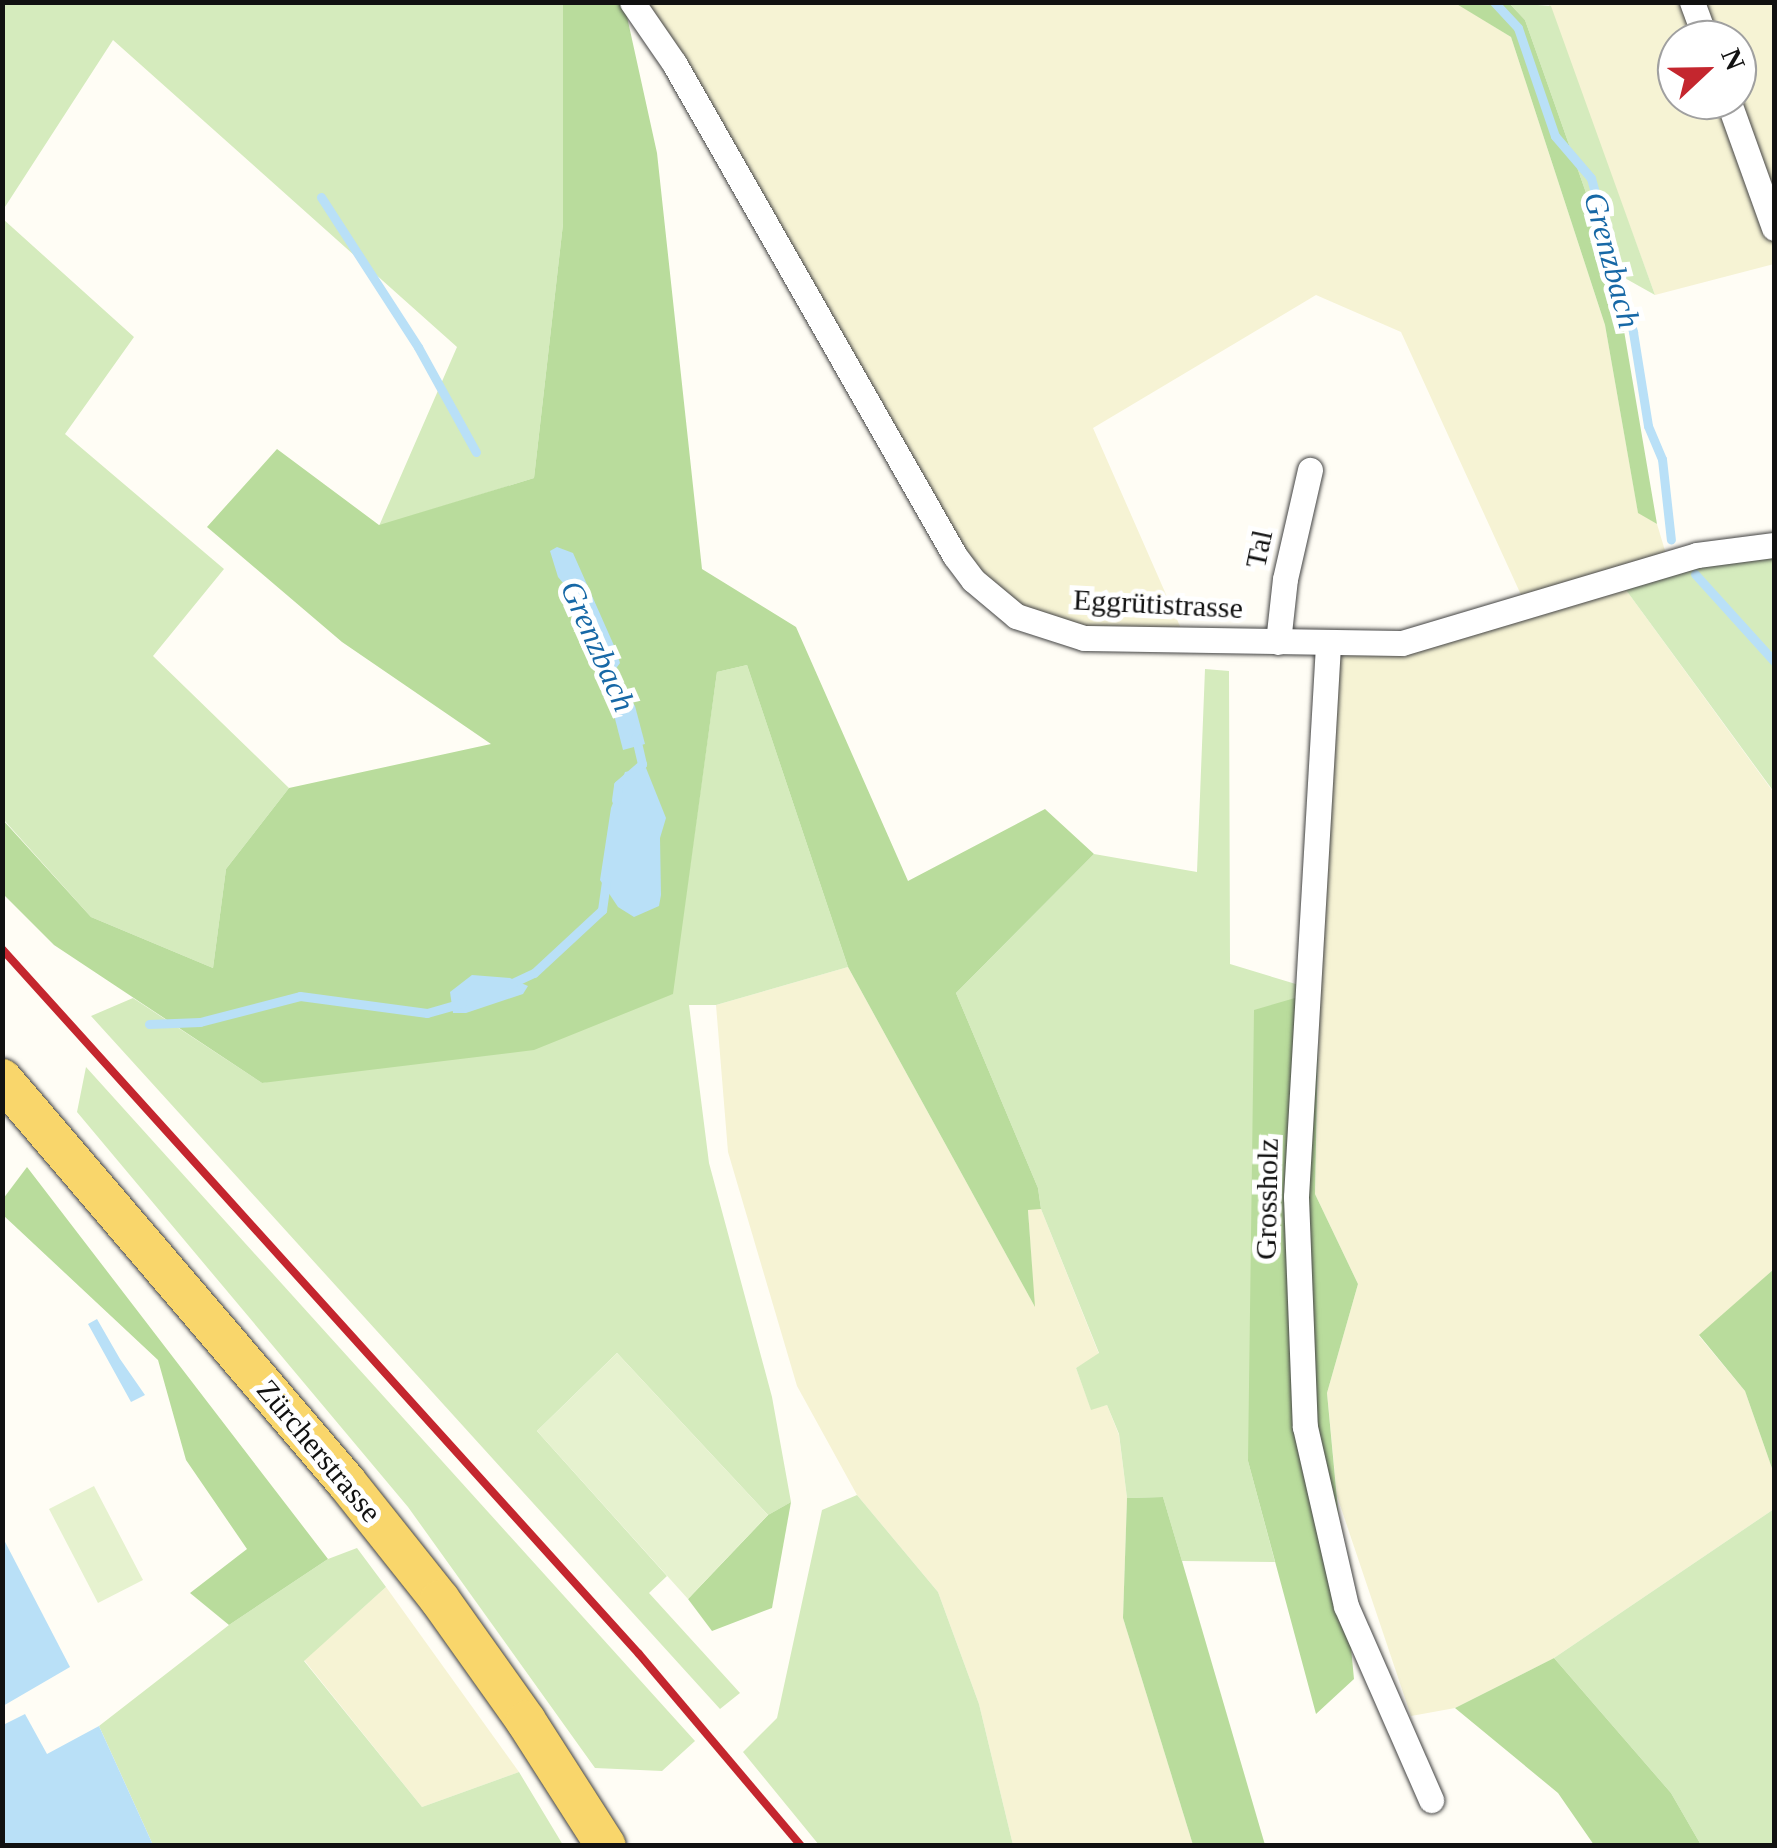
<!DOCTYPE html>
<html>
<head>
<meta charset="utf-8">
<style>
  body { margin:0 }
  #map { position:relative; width:1777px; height:1848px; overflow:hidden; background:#fffdf5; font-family:"Times New Roman",serif }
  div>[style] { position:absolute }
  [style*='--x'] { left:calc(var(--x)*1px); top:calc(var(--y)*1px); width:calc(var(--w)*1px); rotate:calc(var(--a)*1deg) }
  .farmland>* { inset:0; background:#f6f3d4 }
  .green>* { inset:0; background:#d5ebbd }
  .forest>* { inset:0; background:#b9dc9c }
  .pitch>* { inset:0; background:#e6f2cf }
  .water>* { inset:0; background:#b9e0f7 }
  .stream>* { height:9px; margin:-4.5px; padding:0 4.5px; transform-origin:4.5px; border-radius:4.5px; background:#b9e0f7 }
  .roads { filter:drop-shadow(0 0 2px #444) drop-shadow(0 0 2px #444) }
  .minor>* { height:25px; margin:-12.5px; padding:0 12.5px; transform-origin:12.5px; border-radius:12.5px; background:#fff }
  .primary>* { height:40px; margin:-20px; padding:0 20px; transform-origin:20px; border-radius:20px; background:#f9d66b }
  .rail>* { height:8px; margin:-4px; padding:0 4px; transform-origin:4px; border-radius:4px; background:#c4262e }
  span { translate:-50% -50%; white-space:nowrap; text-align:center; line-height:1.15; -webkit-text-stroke:10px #fff; paint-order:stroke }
  .street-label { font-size:30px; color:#111 }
  .water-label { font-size:32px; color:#1768a6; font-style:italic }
  .frame { position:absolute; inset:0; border:5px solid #111; pointer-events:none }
  .north { position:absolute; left:1657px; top:20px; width:100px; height:100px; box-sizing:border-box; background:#fff; border:2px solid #a0a0a0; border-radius:50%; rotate:68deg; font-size:28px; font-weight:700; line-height:40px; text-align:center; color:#111 }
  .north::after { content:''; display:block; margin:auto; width:35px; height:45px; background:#c4262e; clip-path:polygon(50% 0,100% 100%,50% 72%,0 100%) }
</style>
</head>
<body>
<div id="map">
  <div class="farmland">
    <div style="clip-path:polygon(1455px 2px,1511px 37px,1605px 325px,1638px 512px,1657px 524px,1669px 564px,1539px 606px,1626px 590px,1774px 793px,1774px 1269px,1699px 1336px,1745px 1391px,1774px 1474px,1774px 1509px,1554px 1658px,1455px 1708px,1411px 1716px,1337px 1496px,1327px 1393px,1358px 1284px,1315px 1194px,1328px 645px,1527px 608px,1401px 332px,1316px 295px,1093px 428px,1186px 640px,1084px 638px,992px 598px,641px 3px)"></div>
    <div style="clip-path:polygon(evenodd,1548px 3px,1774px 3px,1774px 264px,1655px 295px,1548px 3px,1677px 40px,1737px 40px,1737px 100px,1677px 100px,1677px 40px)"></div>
    <div style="clip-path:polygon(848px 967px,1034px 1305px,1028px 1209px,1041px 1209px,1099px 1354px,1076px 1368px,1091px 1409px,1107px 1405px,1119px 1435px,1127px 1498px,1123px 1618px,1193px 1845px,1013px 1845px,979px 1704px,938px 1592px,857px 1495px,797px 1386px,728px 1152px,716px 1005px)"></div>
    <div style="clip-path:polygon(386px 1587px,519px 1772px,422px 1807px,304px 1660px)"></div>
  </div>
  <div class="green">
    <div style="clip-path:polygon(3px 3px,563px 3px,563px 224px,534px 478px,379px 526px,457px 347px,113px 40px,3px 210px)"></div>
    <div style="clip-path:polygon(1509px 3px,1551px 6px,1655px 295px,1614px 272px,1525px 20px)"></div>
    <div style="clip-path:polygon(3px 219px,134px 337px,65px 434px,224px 569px,153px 656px,289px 788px,226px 869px,213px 968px,91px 917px,3px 819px)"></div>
    <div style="clip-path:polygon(1774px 545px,1774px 792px,1626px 590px,1669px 563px)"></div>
    <div style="clip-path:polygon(747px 665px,848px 967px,716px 1005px,689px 1005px,709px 1163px,772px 1397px,791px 1502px,768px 1515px,617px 1353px,537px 1431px,667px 1576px,649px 1593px,740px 1693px,720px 1709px,91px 1016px,133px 998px,262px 1083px,672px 994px,717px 672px)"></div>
    <div style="clip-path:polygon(1205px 669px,1229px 671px,1230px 964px,1319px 991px,1248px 1461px,1275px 1562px,1182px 1561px,1163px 1497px,1127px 1498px,1119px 1434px,1107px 1405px,1091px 1410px,1076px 1368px,1099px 1353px,1041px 1209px,1038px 1188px,956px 993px,1094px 854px,1197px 872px)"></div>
    <div style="clip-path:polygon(86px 1067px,695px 1741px,662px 1771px,595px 1768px,408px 1507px,77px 1112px)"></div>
    <div style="clip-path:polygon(857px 1495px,938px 1592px,979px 1704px,1013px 1845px,819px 1845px,743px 1752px,777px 1718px,822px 1510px)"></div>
    <div style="clip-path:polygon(1774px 1509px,1774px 1845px,1701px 1845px,1671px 1793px,1554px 1658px)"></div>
    <div style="clip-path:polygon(357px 1548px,386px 1587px,304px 1661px,422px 1807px,519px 1772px,563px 1845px,153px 1845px,99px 1726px,229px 1625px,328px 1559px)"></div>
  </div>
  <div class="forest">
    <div style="clip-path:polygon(563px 3px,624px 3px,657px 153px,702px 569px,796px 627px,908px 881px,1045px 809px,1094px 854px,956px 993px,1038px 1188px,1041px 1209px,1028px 1210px,1035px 1307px,848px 967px,747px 665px,717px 672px,673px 994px,534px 1050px,262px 1083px,54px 945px,3px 894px,2px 819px,91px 917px,213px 968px,226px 869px,289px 788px,491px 744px,342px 642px,207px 527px,277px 449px,379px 525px,534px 478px,563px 224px)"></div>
    <div style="clip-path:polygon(1455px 3px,1509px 3px,1525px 20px,1614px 272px,1657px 524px,1638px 513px,1605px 325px,1511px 37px)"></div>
    <div style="clip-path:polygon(1319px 991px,1315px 1194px,1358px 1284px,1327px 1393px,1354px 1679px,1316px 1714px,1248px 1461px,1254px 1010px)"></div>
    <div style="clip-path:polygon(27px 1167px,328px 1559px,229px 1625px,190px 1593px,247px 1549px,186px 1460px,158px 1360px,3px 1215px,3px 1199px)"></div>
    <div style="clip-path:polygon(1774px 1269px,1774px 1474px,1745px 1391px,1699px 1335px)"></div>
    <div style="clip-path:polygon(1163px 1497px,1182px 1561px,1265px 1845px,1193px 1845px,1123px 1618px,1127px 1498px)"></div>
    <div style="clip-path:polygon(791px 1502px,772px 1608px,712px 1631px,688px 1599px,768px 1515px)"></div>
    <div style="clip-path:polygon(1554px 1658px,1671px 1793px,1701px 1845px,1594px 1845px,1558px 1793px,1455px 1708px)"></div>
  </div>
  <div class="pitch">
    <div style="clip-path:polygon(617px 1353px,768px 1515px,688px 1599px,537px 1431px)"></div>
    <div style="clip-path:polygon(94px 1486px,143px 1580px,98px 1603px,49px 1509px)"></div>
  </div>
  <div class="water">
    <div style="clip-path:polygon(557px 547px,573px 553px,616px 650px,620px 663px,609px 678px,602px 672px,569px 590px,558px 577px,550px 551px)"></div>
    <div style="clip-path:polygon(616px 686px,623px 687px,635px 706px,645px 744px,623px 750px,612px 707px,611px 691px)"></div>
    <div style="clip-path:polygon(646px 768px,666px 818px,660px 838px,661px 895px,659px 906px,634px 917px,618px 907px,600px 880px,611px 808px,625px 772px)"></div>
    <div style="clip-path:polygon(472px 975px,510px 978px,528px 986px,523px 994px,466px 1013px,453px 1013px,450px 992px)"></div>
    <div style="clip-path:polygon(97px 1319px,120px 1359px,145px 1395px,131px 1402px,88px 1324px)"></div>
    <div style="clip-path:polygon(3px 1538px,70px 1667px,3px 1706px,2px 1706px)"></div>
    <div style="clip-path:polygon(25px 1714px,47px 1754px,99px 1726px,153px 1845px,3px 1845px,3px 1725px)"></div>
  </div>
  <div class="stream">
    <div style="--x:1494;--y:2;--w:35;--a:47"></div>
    <div style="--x:1518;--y:28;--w:114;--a:71.1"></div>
    <div style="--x:1555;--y:136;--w:55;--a:49.4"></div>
    <div style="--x:1591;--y:178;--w:160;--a:74.7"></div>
    <div style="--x:1633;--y:332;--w:95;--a:80.9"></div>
    <div style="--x:1648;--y:426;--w:36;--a:67"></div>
    <div style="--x:1662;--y:459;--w:81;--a:83.7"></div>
    <div style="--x:321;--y:197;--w:179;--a:57.1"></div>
    <div style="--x:418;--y:347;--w:120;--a:61.1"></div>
    <div style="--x:1695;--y:574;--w:118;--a:47.8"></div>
    <div style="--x:609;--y:662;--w:39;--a:66"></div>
    <div style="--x:616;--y:800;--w:15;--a:-82"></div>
    <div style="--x:618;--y:785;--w:32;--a:-41"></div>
    <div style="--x:642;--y:764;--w:28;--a:-103"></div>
    <div style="--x:510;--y:984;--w:26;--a:-25"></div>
    <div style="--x:534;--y:973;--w:93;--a:-42.8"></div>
    <div style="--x:602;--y:910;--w:30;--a:-82"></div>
    <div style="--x:149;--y:1024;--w:51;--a:-2.2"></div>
    <div style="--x:200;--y:1022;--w:103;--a:-14.6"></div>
    <div style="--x:300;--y:996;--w:128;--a:7.6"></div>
    <div style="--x:427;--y:1013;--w:37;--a:-16"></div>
  </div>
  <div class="roads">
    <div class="minor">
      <div style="--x:632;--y:2;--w:74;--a:55.5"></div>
      <div style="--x:674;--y:63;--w:567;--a:60.32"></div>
      <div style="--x:955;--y:556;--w:30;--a:53"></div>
      <div style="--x:973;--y:580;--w:56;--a:39.9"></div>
      <div style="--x:1016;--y:616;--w:71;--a:17.9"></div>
      <div style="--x:1084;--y:638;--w:318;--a:0.9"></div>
      <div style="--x:1402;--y:643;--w:308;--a:-16.6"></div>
      <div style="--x:1697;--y:555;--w:78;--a:-7.4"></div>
      <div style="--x:1692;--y:2;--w:40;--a:69.8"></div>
      <div style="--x:1728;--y:100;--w:136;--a:70.2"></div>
      <div style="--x:1278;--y:642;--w:63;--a:-83.7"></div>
      <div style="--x:1285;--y:579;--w:112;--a:-77.1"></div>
      <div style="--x:1328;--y:645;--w:553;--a:93.32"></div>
      <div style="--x:1296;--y:1197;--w:230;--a:87.8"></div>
      <div style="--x:1305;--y:1427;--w:184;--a:77.1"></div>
      <div style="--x:1346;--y:1606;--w:212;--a:66.3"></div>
    </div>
    <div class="primary">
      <div style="--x:2;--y:1079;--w:531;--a:49.5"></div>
      <div style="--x:347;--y:1483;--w:149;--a:51.5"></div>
      <div style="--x:440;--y:1600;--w:148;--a:54.6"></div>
      <div style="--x:526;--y:1721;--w:148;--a:57.4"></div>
    </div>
  </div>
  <div class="rail">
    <div style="--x:2;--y:949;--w:950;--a:47.9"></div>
    <div style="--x:639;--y:1654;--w:251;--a:49.8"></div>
  </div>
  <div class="street-label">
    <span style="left:1259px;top:549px;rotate:-78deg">Tal</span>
    <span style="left:1158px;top:604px;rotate:3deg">Eggrütistrasse</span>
    <span style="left:1267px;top:1199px;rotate:-89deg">Grossholz</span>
    <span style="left:319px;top:1451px;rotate:50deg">Zürcherstrasse</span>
  </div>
  <div class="water-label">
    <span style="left:1612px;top:260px;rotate:75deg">Grenzbach</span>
    <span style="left:598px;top:646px;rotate:66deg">Grenzbach</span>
  </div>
  <div class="frame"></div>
  <div class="north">N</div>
</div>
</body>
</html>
